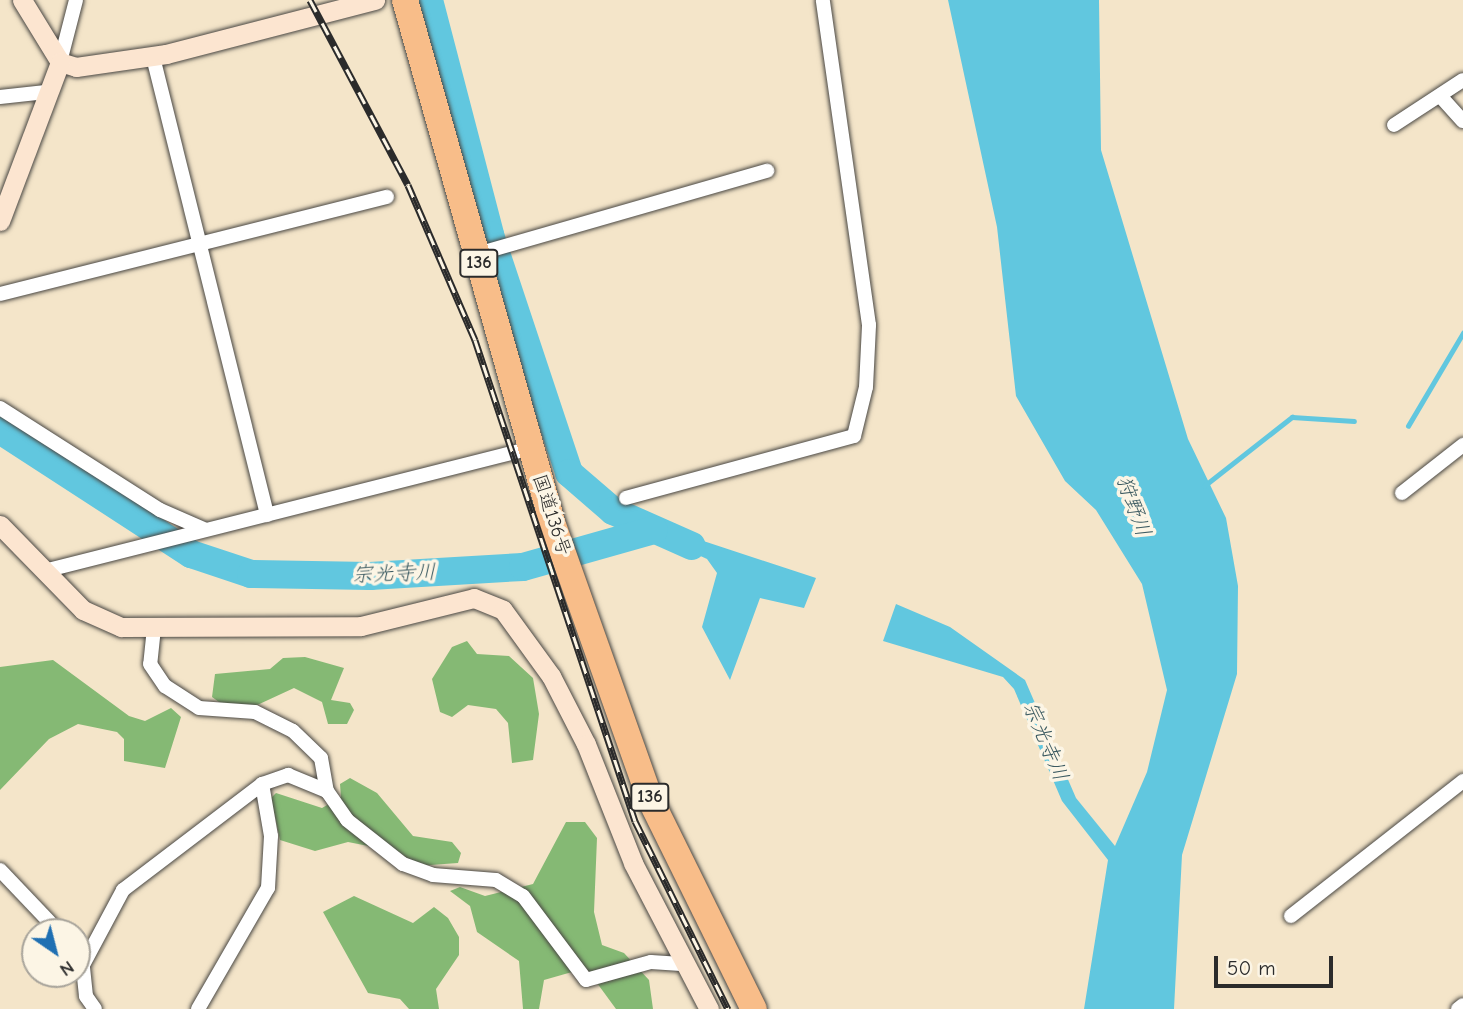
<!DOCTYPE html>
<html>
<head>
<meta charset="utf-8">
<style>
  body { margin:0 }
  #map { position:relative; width:1463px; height:1009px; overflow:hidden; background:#f4e5c9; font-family:"Comic Neue","Klee One",sans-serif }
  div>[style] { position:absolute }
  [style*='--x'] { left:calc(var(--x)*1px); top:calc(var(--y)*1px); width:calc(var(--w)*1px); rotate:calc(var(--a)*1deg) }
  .forest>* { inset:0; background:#85b974 }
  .water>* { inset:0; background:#61c7df }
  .stream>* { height:4.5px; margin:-2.25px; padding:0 2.25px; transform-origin:2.25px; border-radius:2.25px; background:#61c7df }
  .river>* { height:28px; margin:-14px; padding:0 14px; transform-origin:14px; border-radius:14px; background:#61c7df }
  .roads { filter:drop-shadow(0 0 2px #494743) drop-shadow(0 0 2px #494743) }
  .street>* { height:14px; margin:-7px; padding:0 7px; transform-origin:7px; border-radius:7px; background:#fff }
  .secondary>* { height:19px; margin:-9.5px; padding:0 9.5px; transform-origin:9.5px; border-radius:9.5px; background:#fce5d0 }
  .highway>* { height:26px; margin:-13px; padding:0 13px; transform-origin:13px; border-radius:13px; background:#f8bd89 }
  .rail>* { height:7px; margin-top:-3.5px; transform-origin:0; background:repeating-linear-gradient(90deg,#fcf5e5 0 13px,#2b2b2b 0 26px); box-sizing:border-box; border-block:2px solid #2b2b2b }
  span { translate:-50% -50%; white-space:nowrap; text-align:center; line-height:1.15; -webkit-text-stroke:7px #fcf5e5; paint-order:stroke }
  .shield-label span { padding:2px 5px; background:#fcf5e5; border:2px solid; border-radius:5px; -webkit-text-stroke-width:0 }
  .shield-label { font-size:18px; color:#2b2b2b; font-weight:700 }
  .street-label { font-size:19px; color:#2b2b2b }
  .water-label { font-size:21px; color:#3b5a61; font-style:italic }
  .north { position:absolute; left:21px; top:918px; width:70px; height:70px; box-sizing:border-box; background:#fcf5e5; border:2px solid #a8a49b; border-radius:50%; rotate:145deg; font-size:19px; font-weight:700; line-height:28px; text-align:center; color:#2b2b2b }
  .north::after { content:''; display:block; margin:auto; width:24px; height:32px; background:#1f6fb2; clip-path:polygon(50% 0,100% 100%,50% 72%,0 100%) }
  .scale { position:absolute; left:1214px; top:956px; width:119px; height:32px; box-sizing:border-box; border:4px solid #2b2b2b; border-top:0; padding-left:9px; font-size:21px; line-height:24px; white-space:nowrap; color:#2b2b2b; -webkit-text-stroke:5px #fcf5e5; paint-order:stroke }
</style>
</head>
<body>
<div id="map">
  <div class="forest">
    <div style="clip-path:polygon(467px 641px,477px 654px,509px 656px,533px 678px,539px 714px,533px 760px,512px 763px,508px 723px,496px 709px,468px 705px,452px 717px,440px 712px,432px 679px,452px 647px)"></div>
    <div style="clip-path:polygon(305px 657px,344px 668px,331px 700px,350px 703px,354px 710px,347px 724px,328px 724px,322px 702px,294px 688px,253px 707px,226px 707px,212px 697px,215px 674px,270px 669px,283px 658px)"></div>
    <div style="clip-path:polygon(53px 660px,129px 716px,145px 721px,171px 708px,181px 717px,165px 768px,124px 761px,124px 739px,117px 732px,78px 724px,49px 739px,0 790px,0 667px)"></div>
    <div style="clip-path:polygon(350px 778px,377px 793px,413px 836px,452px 842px,461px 853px,458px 863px,417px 866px,399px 852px,348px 842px,315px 851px,280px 840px,271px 798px,276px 793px,322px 808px,341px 797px,340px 784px)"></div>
    <div style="clip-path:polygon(566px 822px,585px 822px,597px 838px,594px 912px,602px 945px,624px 953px,649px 980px,653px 1009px,616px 1009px,586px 968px,544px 980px,539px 1009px,523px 1009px,519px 961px,477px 932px,470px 906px,450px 891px,460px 887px,485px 896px,533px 884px)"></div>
    <div style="clip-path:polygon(354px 896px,413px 923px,434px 907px,448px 918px,459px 937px,459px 955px,436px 989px,439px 1009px,409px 1009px,400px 999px,368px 993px,323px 912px)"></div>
  </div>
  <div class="water">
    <div style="clip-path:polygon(948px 0,1099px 0,1101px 150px,1188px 439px,1226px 518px,1238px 586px,1237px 674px,1182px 855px,1174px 1009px,1084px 1009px,1108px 860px,1062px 801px,1014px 689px,1003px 677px,883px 641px,896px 604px,950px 627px,1025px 680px,1076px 798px,1115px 846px,1147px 772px,1167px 690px,1142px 584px,1096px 510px,1065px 481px,1016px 396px,997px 227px)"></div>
    <div style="clip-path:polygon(661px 527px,816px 578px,804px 608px,760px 598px,730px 680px,702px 627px,717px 573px,707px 559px,655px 535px)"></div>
  </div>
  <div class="stream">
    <div style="--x:1408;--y:426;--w:108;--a:-59.4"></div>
    <div style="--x:1204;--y:486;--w:112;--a:-38.1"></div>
    <div style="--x:1292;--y:417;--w:62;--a:3.7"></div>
  </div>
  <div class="river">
    <div style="--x:429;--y:0;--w:243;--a:75.4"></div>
    <div style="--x:490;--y:235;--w:251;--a:71.6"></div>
    <div style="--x:569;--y:473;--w:58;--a:40.8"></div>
    <div style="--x:613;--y:511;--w:86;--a:23.9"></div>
    <div style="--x:0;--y:430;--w:228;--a:33"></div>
    <div style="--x:191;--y:554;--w:63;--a:18.4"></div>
    <div style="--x:251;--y:574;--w:119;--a:1"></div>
    <div style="--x:370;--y:576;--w:153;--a:-3.4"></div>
    <div style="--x:523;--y:567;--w:136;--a:-15.8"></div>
  </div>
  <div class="roads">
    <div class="street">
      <div style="--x:153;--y:57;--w:472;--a:76"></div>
      <div style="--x:60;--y:62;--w:64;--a:-75.5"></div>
      <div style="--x:0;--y:97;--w:46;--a:-6.2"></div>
      <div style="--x:1442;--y:98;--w:31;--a:48"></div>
      <div style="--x:1394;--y:125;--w:82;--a:-33.1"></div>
      <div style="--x:477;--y:254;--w:302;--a:-16"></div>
      <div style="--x:0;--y:294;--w:399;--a:-14.1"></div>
      <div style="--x:0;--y:408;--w:190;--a:32.5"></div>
      <div style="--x:160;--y:510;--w:48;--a:23.4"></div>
      <div style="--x:1402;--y:493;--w:78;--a:-38.2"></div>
      <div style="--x:626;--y:498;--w:236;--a:-15.2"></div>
      <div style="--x:854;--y:436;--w:50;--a:-76.2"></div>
      <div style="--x:866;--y:387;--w:62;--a:-87.2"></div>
      <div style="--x:869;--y:325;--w:328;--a:-98.1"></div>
      <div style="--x:44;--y:571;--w:502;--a:-14.17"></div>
      <div style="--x:154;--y:628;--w:36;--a:96"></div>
      <div style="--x:150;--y:664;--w:27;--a:56"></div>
      <div style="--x:165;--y:686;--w:40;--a:32.9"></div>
      <div style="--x:199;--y:708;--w:56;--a:4.1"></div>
      <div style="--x:255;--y:712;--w:42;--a:26.6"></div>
      <div style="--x:293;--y:731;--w:39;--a:44"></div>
      <div style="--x:321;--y:758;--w:34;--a:80"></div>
      <div style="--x:0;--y:870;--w:86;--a:46.4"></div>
      <div style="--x:1291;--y:916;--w:219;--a:-38.1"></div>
      <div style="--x:95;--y:1009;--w:16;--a:-125"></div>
      <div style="--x:86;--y:996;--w:31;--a:-96"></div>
      <div style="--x:83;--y:965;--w:85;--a:-61.9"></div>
      <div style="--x:123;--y:890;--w:175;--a:-37.3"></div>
      <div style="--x:262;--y:784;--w:28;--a:-19"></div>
      <div style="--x:288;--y:775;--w:42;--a:22.3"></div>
      <div style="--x:327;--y:791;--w:35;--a:55"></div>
      <div style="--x:347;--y:820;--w:71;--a:38.2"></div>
      <div style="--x:403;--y:864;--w:32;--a:20"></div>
      <div style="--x:433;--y:875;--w:63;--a:4.5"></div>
      <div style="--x:496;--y:880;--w:31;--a:31"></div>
      <div style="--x:523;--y:896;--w:105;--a:53.1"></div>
      <div style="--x:586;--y:980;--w:67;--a:-15.5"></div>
      <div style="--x:651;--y:962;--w:30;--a:4"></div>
      <div style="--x:198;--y:1009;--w:140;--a:-60"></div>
      <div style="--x:268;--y:888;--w:52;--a:-86.7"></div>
      <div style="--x:271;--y:836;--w:53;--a:-99.8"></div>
      <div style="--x:1458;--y:1009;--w:6;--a:-39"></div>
    </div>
    <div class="secondary">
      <div style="--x:22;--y:0;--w:73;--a:58.5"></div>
      <div style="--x:60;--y:62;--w:17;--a:17"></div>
      <div style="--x:76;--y:67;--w:91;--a:-8.2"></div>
      <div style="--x:166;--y:54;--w:216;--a:-14.5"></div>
      <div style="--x:0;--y:221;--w:170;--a:-69.3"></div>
      <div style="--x:0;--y:525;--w:119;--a:45.7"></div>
      <div style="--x:83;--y:610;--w:42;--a:24.1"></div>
      <div style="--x:121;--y:627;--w:240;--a:-0.2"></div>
      <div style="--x:361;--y:626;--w:116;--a:-13.9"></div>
      <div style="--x:474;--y:598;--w:31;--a:22"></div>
      <div style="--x:503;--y:610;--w:82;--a:54"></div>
      <div style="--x:551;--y:676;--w:76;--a:62.8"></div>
      <div style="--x:586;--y:744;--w:128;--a:68.4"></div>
      <div style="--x:633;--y:863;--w:165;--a:62.5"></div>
    </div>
    <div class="highway">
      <div style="--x:405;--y:0;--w:545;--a:74.26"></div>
      <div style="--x:553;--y:525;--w:293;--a:70.5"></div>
      <div style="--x:651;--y:801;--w:232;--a:63.7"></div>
    </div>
  </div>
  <div class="rail">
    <div style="--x:310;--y:0;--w:209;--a:62.1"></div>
    <div style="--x:408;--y:185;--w:169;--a:66.6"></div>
    <div style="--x:475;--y:340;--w:507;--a:71.6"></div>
    <div style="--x:635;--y:821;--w:210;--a:63.7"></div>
  </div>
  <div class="shield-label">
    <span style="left:479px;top:263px">136</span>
    <span style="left:650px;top:797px">136</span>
  </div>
  <div class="street-label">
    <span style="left:551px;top:515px;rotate:72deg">国道136号</span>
  </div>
  <div class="water-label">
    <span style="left:1134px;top:506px;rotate:70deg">狩野川</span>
    <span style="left:394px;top:573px;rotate:-2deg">宗光寺川</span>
    <span style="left:1046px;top:741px;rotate:67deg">宗光寺川</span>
  </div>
  <div class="north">N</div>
  <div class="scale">50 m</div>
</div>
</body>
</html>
